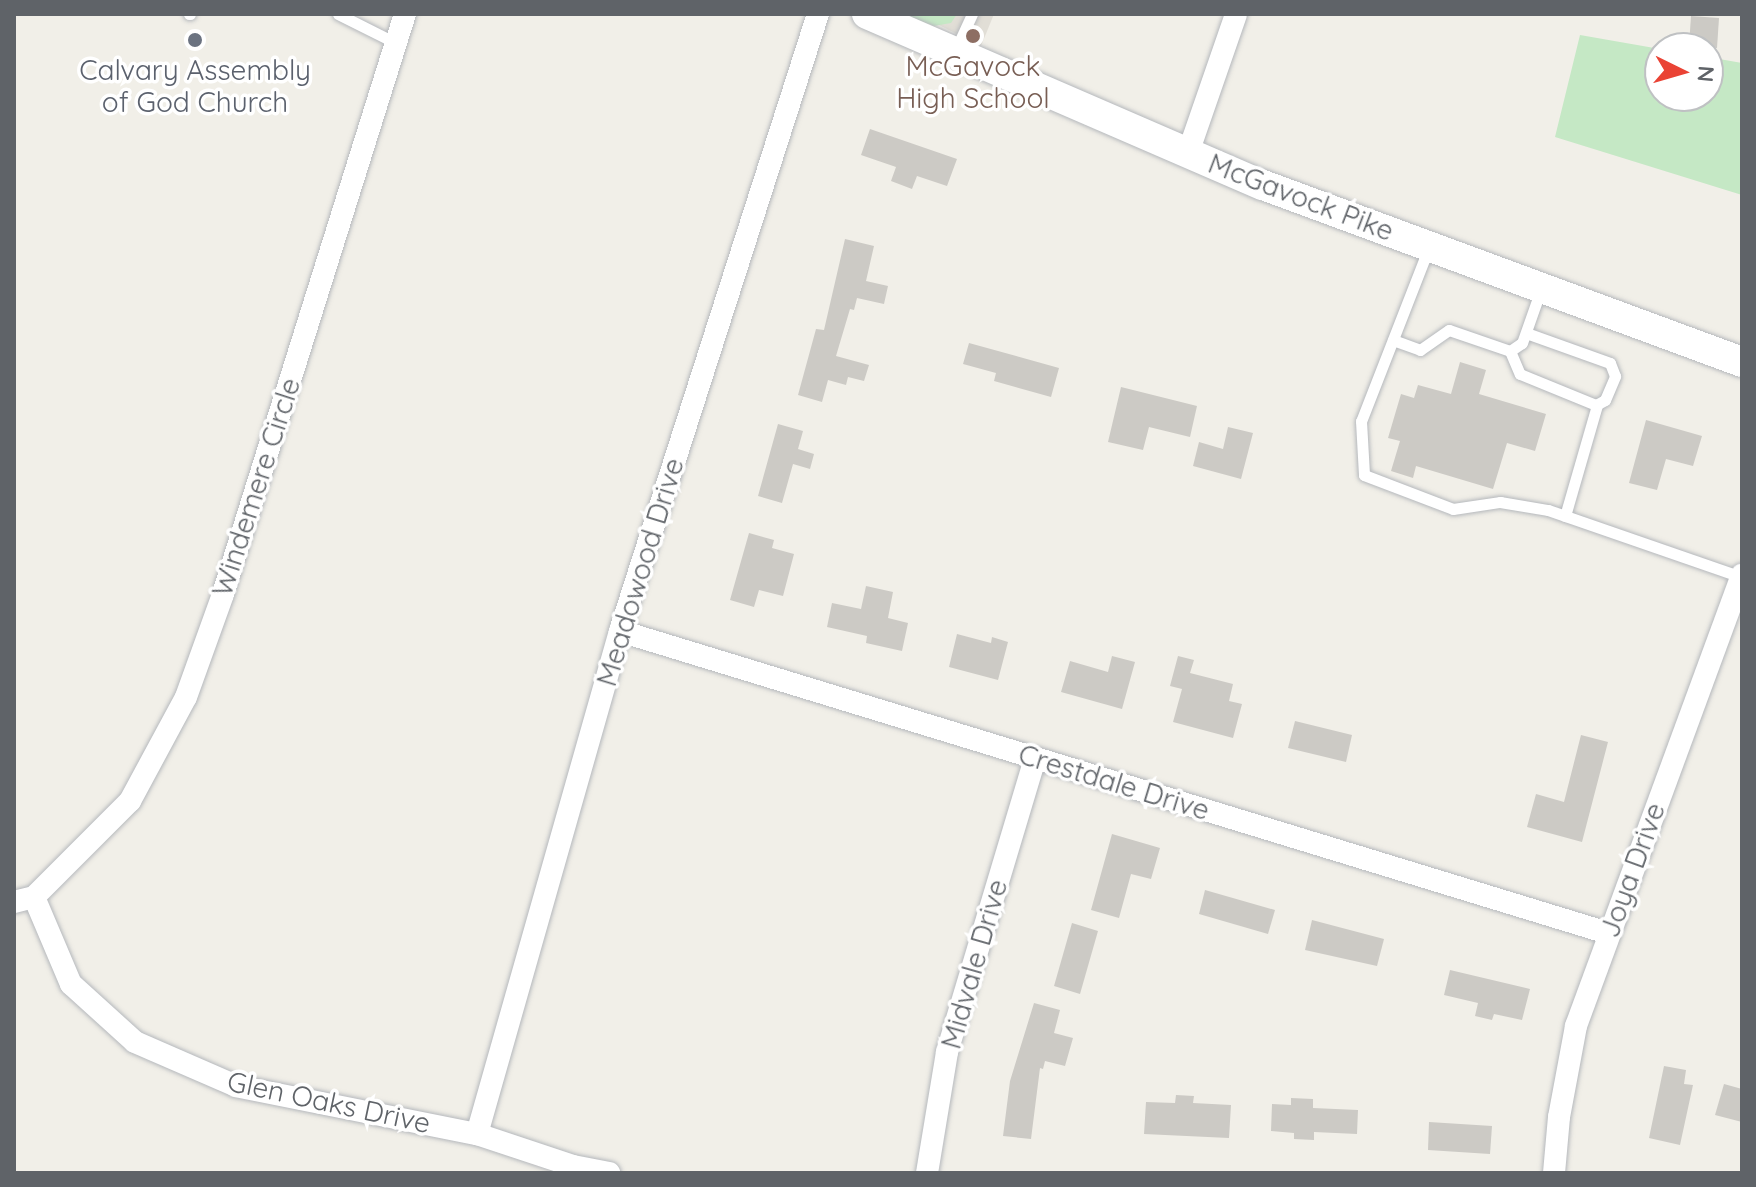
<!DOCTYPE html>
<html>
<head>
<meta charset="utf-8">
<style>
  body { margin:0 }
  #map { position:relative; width:1756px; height:1187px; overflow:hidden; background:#f1efe8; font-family:Quicksand,sans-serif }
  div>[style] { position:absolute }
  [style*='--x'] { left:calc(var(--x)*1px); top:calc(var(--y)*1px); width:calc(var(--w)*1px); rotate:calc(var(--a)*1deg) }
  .education>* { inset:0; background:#e1ded6 }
  .green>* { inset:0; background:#c5e8c5 }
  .building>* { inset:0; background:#cccac5 }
  .roads { filter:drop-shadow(0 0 2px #b5b8bc) drop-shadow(0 0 2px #b5b8bc) }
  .lane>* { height:11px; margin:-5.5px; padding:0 5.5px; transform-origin:5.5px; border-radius:5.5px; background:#fff }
  .street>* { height:22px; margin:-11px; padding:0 11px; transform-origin:11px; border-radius:11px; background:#fff }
  .secondary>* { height:30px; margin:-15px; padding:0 15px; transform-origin:15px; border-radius:15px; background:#fff }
  .dots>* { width:22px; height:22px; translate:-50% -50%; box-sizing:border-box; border:4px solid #fff; border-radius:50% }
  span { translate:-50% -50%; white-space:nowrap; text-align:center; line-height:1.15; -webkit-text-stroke:7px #fff; paint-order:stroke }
  .education-label { font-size:28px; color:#785e54 }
  .worship-label { font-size:28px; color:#5b616d }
  .street-label { font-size:28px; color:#5f6368 }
  .frame { position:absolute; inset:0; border:16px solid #5f6368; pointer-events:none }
  .north { position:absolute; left:1644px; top:32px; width:80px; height:80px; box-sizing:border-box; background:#fff; border:2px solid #bfc1c3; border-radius:50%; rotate:95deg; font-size:22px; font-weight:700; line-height:32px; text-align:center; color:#5f6368 }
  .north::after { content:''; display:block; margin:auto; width:28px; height:36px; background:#ea4335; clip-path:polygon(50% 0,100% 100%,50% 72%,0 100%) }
</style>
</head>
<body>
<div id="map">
  <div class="education">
    <div style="clip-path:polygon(917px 14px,994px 14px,981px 46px)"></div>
  </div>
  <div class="green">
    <div style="clip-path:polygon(903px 14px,957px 14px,951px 23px,934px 26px)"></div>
    <div style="clip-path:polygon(1580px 35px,1660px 49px,1660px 96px,1708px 96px,1708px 57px,1742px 63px,1742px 195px,1555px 137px)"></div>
  </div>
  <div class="building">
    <div style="clip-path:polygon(1691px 16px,1719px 18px,1717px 48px,1689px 46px)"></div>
    <div style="clip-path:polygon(870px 129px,957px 159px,947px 186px,917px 176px,912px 189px,891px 181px,896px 167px,861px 155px)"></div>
    <div style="clip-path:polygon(845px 239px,874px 246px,866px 281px,888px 286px,884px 304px,857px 298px,854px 310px,850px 309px,836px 356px,869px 365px,864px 381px,848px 377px,846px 385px,828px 380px,822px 402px,798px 395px,816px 329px,824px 330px)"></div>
    <div style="clip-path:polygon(969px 343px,1059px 368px,1051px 397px,994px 381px,996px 373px,963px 364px)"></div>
    <div style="clip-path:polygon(1460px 362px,1486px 370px,1479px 394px,1546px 414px,1535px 451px,1507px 443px,1493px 489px,1416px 466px,1413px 478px,1391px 471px,1400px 441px,1388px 438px,1401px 394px,1414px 398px,1418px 385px,1451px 394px)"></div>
    <div style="clip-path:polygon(1121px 387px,1197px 406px,1190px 437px,1149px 427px,1143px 450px,1108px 442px)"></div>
    <div style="clip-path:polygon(1646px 420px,1702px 436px,1693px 466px,1666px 459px,1657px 490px,1629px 483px)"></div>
    <div style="clip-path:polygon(778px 424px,803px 431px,798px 449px,814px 454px,810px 469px,793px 464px,782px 503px,758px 496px)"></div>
    <div style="clip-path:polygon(1228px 427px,1253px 433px,1241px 479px,1193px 466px,1199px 442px,1223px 449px)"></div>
    <div style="clip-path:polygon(749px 533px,774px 540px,772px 548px,794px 554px,783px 596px,759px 590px,754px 607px,730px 600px)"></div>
    <div style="clip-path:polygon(866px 586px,893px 592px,888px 618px,908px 623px,902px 651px,866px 643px,867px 636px,827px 627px,832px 603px,861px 609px)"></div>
    <div style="clip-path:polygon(957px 634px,991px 643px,992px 637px,1008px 642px,998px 680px,949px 667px)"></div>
    <div style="clip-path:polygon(1112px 656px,1135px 662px,1122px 709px,1061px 692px,1070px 661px,1108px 672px)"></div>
    <div style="clip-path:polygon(1178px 656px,1194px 660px,1190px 673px,1233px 684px,1229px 701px,1242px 704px,1233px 738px,1173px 722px,1182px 689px,1170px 686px)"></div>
    <div style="clip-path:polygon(1295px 721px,1352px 735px,1346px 762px,1288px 748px)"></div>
    <div style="clip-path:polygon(1581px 735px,1608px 742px,1582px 842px,1527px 827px,1536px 794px,1564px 802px)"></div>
    <div style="clip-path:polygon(1112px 834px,1160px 848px,1151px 879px,1131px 874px,1119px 918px,1091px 910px)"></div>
    <div style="clip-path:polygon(1205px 890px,1275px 910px,1268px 934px,1199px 914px)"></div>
    <div style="clip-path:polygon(1312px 920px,1384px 939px,1377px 966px,1305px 950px)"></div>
    <div style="clip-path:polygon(1072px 923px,1098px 931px,1080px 994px,1054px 986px)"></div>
    <div style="clip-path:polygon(1450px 970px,1530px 989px,1522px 1020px,1494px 1014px,1492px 1020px,1475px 1016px,1478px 1003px,1444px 995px)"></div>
    <div style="clip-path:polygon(1034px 1003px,1060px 1010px,1054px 1033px,1073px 1038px,1065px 1066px,1045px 1061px,1043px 1069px,1040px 1068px,1031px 1139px,1003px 1136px,1010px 1081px)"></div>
    <div style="clip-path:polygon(1664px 1066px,1686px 1070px,1684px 1084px,1693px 1085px,1680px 1145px,1649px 1138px)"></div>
    <div style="clip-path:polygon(1724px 1084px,1742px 1089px,1742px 1122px,1715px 1115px)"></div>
    <div style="clip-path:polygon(1176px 1095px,1194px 1096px,1193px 1103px,1231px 1105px,1229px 1138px,1144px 1134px,1146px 1102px,1175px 1103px)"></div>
    <div style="clip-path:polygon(1291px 1098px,1313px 1099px,1313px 1108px,1358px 1110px,1357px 1134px,1314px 1132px,1314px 1140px,1294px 1139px,1294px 1133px,1271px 1131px,1272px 1104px,1291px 1105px)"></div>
    <div style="clip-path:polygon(1429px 1122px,1492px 1126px,1490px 1154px,1428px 1150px)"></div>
  </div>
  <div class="roads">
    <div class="lane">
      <div style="--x:189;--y:14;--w:1;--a:0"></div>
      <div style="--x:338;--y:14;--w:65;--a:26.6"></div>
      <div style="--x:955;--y:51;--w:41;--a:-65.3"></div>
      <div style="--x:1429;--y:247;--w:187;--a:111.3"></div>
      <div style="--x:1361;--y:421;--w:54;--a:86.8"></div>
      <div style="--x:1364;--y:475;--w:95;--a:20.9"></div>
      <div style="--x:1453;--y:509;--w:48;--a:-8.5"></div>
      <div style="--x:1500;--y:502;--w:49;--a:9.5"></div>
      <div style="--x:1548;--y:510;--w:204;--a:19.1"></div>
      <div style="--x:1393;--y:340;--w:29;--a:20"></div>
      <div style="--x:1420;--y:350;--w:35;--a:-35"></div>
      <div style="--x:1449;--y:330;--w:65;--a:19"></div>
      <div style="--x:1510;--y:351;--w:14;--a:-34"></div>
      <div style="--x:1522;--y:343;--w:57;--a:-70.6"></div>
      <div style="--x:1510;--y:351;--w:25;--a:67"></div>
      <div style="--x:1520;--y:374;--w:82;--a:22.2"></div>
      <div style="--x:1596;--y:405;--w:10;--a:-29"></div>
      <div style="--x:1605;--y:400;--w:26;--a:-67"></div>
      <div style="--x:1615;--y:376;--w:14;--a:-111"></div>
      <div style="--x:1610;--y:363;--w:89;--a:-160.3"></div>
      <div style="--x:1565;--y:516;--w:116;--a:-73.9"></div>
    </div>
    <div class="street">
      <div style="--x:1188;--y:153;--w:147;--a:-70.9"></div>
      <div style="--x:620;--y:631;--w:1033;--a:17"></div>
      <div style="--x:34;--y:897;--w:95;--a:67"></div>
      <div style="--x:71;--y:984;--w:86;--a:42.2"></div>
      <div style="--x:135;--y:1042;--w:110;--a:23.5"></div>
      <div style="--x:236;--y:1086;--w:246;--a:11.3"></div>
      <div style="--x:477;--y:1134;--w:101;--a:18.4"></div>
      <div style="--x:573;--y:1166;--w:37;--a:11"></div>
      <div style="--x:14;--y:902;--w:21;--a:-14"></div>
      <div style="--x:34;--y:897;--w:136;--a:-45"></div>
      <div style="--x:130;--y:801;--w:118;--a:-61.7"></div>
      <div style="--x:186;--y:697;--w:109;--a:-70.2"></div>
      <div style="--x:223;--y:594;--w:608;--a:-72.58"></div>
      <div style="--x:477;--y:1134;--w:523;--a:-74.13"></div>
      <div style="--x:620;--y:631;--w:648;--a:-72.21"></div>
      <div style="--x:927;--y:1173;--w:123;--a:-80.6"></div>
      <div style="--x:947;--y:1052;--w:307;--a:-73.3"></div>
      <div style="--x:1554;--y:1173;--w:56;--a:-84.9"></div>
      <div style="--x:1559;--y:1117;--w:93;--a:-79.4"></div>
      <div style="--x:1576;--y:1026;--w:481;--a:-69.8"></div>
    </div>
    <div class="secondary">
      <div style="--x:867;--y:14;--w:431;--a:23.4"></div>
      <div style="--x:1263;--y:185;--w:511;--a:20.28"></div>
    </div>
  </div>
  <div class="dots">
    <div style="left:973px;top:36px;background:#8d6e63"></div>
    <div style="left:195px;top:40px;background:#6b7280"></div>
  </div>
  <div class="education-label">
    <span style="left:973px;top:82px">McGavock<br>High School</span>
  </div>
  <div class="worship-label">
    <span style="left:195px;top:86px">Calvary Assembly<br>of God Church</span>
  </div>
  <div class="street-label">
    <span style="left:1301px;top:197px;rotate:21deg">McGavock Pike</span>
    <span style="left:256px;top:487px;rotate:-72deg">Windemere Circle</span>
    <span style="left:640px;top:572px;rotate:-73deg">Meadowood Drive</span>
    <span style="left:1114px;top:782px;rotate:17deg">Crestdale Drive</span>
    <span style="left:1632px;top:870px;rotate:-70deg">Joya Drive</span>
    <span style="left:974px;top:964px;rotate:-74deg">Midvale Drive</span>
    <span style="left:329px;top:1102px;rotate:12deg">Glen Oaks Drive</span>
  </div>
  <div class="frame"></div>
  <div class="north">N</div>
</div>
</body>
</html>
